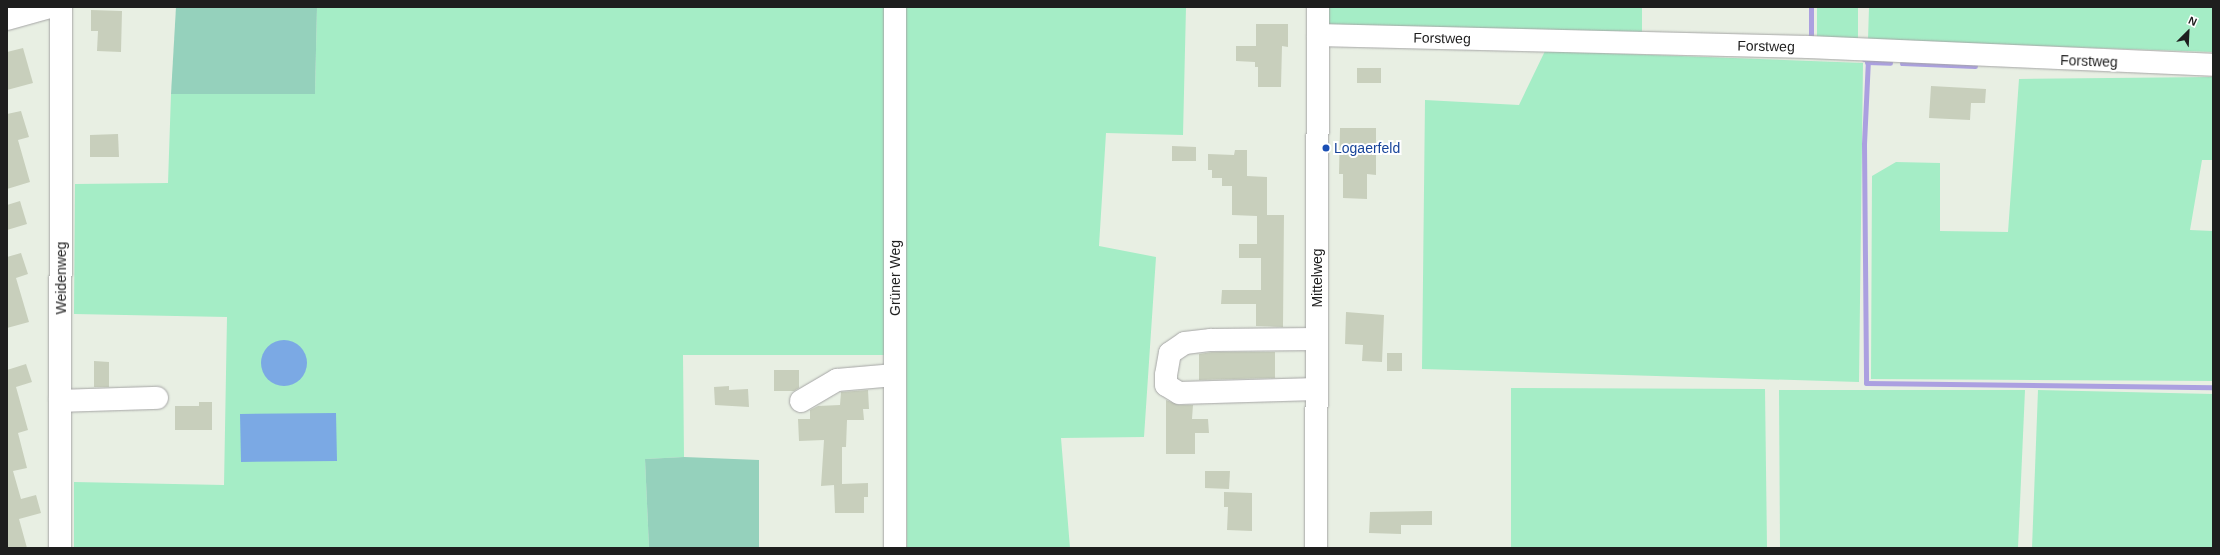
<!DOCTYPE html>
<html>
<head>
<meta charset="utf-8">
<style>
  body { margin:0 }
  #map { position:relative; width:2220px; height:555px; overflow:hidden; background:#e8efe3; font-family:Arial,sans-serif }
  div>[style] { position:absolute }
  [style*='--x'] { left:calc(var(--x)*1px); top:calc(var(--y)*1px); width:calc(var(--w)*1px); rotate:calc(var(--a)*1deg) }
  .grass>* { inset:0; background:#a5edc6 }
  .forest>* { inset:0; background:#95d1bc }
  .pitch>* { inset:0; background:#7ba9e4 }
  .round { border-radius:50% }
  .stream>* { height:5px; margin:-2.5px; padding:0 2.5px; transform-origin:2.5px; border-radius:2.5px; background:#aba0e0 }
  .building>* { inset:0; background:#c8cfbc }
  .roads { filter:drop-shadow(0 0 1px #a5a5a5) drop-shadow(0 0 1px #a5a5a5) }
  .minor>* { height:22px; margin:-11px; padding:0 11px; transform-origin:11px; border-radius:11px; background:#fff }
  .dots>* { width:11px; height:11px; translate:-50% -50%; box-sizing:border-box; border:2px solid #fff; border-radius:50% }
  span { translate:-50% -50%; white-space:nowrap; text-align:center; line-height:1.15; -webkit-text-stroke:4px #fff; paint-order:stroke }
  .street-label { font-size:14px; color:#1e1e1e }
  .transit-label { font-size:14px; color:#164399 }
  .left { translate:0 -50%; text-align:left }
  .frame { position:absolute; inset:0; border:8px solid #1e1e1e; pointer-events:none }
  .north { position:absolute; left:2168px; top:12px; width:40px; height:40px; -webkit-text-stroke:3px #fff; paint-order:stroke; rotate:24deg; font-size:11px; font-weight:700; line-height:16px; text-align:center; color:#1e1e1e }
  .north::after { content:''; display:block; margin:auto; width:14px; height:18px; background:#1e1e1e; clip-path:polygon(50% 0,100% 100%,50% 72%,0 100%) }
</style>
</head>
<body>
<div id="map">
  <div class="grass">
    <div style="clip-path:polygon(317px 7px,884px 7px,885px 355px,683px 355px,684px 457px,645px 459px,649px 548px,74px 548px,74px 482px,224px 485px,227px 317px,74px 314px,75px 184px,168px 183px,171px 94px,315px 94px)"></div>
    <div style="clip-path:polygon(905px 7px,1186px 7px,1183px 135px,1106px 133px,1099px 246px,1156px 257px,1144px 437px,1061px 438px,1070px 548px,907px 548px)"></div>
    <div style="clip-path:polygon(1325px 7px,1642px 7px,1642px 34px,1325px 25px)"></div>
    <div style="clip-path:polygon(1817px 7px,1858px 7px,1858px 42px,1817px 41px)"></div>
    <div style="clip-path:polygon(1869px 7px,2213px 7px,2213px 52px,1868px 40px)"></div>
    <div style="clip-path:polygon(1545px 51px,1863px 63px,1859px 382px,1422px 369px,1425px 100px,1519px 105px)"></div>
    <div style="clip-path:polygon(2213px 77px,2213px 160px,2202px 160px,2190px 230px,2213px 231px,2213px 381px,1871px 379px,1872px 176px,1896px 162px,1940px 163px,1940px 231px,2008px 232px,2019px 79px)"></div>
    <div style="clip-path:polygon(1511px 388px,1765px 389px,1767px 548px,1511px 548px)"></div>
    <div style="clip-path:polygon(1779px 390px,2025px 390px,2018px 548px,1780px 548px)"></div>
    <div style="clip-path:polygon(2038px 390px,2213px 394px,2213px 548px,2032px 548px)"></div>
  </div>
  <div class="forest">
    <div style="clip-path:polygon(176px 7px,317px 7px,315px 94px,171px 94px)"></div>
    <div style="clip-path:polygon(684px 457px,759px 460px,759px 548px,649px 548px,645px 459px)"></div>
  </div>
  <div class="pitch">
    <div class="round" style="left:261px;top:340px;width:46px;height:46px"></div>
    <div style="clip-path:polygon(336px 413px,337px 461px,241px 462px,240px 414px)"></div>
  </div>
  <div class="stream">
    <div style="--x:1811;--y:7;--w:36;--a:90"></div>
    <div style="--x:1864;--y:59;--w:4;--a:0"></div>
    <div style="--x:1868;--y:59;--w:86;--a:92.7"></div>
    <div style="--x:1864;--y:145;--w:238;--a:89.5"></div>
    <div style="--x:1866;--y:383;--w:347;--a:0.7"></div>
    <div style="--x:1867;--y:62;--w:23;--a:2"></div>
    <div style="--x:1902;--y:63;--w:73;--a:2.4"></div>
  </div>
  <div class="building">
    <div style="clip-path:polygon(91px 10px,122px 11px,121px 52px,97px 51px,98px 31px,91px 31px)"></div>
    <div style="clip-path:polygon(1256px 24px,1288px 24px,1288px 47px,1282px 46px,1281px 87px,1258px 87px,1258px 67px,1255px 67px,1255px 62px,1236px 61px,1236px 46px,1256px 46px)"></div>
    <div style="clip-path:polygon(23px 48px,33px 83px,7px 90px,7px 52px)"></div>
    <div style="clip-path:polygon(1357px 68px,1381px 68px,1381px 83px,1357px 83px)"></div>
    <div style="clip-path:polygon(1931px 86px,1986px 89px,1985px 103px,1971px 103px,1970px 120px,1929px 118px)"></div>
    <div style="clip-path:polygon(21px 111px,29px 137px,18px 140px,30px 182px,7px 189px,7px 114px)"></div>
    <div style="clip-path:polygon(1340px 128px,1376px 128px,1376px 175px,1367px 174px,1367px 199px,1343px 198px,1343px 174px,1339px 174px)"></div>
    <div style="clip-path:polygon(118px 134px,119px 157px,90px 157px,90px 135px)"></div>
    <div style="clip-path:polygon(1172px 146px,1196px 147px,1196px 161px,1172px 161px)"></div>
    <div style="clip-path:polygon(1235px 150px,1247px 150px,1247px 176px,1267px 177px,1267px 215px,1284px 215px,1283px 327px,1256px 326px,1256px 304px,1221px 304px,1222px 290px,1261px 290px,1261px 258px,1239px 258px,1239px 244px,1257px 244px,1257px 216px,1232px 215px,1232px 186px,1222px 186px,1222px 178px,1212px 178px,1212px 170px,1208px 170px,1208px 154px,1234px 155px)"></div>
    <div style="clip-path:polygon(20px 201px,27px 224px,7px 230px,7px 205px)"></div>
    <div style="clip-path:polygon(21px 253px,28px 274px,16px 278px,29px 322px,7px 328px,7px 257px)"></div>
    <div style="clip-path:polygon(1346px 312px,1384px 315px,1382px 362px,1362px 361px,1363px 345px,1345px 344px)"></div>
    <div style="clip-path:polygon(1212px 352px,1275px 352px,1275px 378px,1199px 380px,1199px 354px)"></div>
    <div style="clip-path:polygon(1387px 353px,1402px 353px,1402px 371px,1387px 371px)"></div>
    <div style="clip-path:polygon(94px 361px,109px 362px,109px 387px,94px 387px)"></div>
    <div style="clip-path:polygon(26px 364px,32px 382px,16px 387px,28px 430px,18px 433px,27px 468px,13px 471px,21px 499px,36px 495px,41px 513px,19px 519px,27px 548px,7px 548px,7px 370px)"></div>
    <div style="clip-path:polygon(774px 370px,799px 370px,799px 388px,794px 391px,774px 391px)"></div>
    <div style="clip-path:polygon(729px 386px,729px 390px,748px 389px,749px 407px,715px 405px,714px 387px)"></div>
    <div style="clip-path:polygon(868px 390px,869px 409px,863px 409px,864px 420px,847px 420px,846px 447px,842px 447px,842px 484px,868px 483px,868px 497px,864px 497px,864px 513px,835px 513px,834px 485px,821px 486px,824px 440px,799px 441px,798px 419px,810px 419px,810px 410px,818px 406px,840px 405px,841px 392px)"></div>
    <div style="clip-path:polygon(1166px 400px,1179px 405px,1193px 405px,1192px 419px,1208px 419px,1209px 433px,1195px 433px,1195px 454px,1166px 454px)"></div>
    <div style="clip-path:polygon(199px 402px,212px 402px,212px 430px,175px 430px,175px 406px,199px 406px)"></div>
    <div style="clip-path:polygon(1205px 471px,1230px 471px,1229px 489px,1205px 488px)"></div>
    <div style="clip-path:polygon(1224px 492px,1252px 493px,1252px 531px,1227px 530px,1228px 507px,1224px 507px)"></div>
    <div style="clip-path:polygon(1432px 511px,1432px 525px,1401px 525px,1401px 534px,1369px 533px,1370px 512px)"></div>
  </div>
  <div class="roads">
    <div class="minor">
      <div style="--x:7;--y:19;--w:45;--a:-15.6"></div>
      <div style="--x:1318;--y:35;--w:490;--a:1.4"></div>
      <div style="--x:1808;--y:47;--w:405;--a:2.5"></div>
      <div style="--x:1317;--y:389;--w:138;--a:178.3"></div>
      <div style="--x:1179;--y:393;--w:15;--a:-148"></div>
      <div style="--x:1166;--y:385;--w:10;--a:-90"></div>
      <div style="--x:1166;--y:375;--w:22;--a:-80"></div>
      <div style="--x:1170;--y:353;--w:18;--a:-34"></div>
      <div style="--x:1185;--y:343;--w:26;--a:-7"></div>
      <div style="--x:1211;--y:340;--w:106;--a:-0.5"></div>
      <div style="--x:60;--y:401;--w:97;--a:-1.8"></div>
      <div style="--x:801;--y:401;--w:42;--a:-30.3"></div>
      <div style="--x:837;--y:380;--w:58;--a:-4.9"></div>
      <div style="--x:60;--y:548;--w:541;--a:-89.89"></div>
      <div style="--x:895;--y:548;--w:541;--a:-90"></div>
      <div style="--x:1316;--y:548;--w:541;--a:-89.79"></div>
    </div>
  </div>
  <div class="dots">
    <div style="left:1326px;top:148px;background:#1a4fb4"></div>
  </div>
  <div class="street-label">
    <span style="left:1442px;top:38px;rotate:1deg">Forstweg</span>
    <span style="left:1766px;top:46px;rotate:1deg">Forstweg</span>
    <span style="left:2089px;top:61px;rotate:2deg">Forstweg</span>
    <span style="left:61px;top:278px;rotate:-90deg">Weidenweg</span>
    <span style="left:895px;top:278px;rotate:-90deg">Grüner Weg</span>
    <span style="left:1317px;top:278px;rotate:-90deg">Mittelweg</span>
  </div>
  <div class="transit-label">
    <span class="left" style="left:1334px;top:148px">Logaerfeld</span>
  </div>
  <div class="frame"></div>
  <div class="north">N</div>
</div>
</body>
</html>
